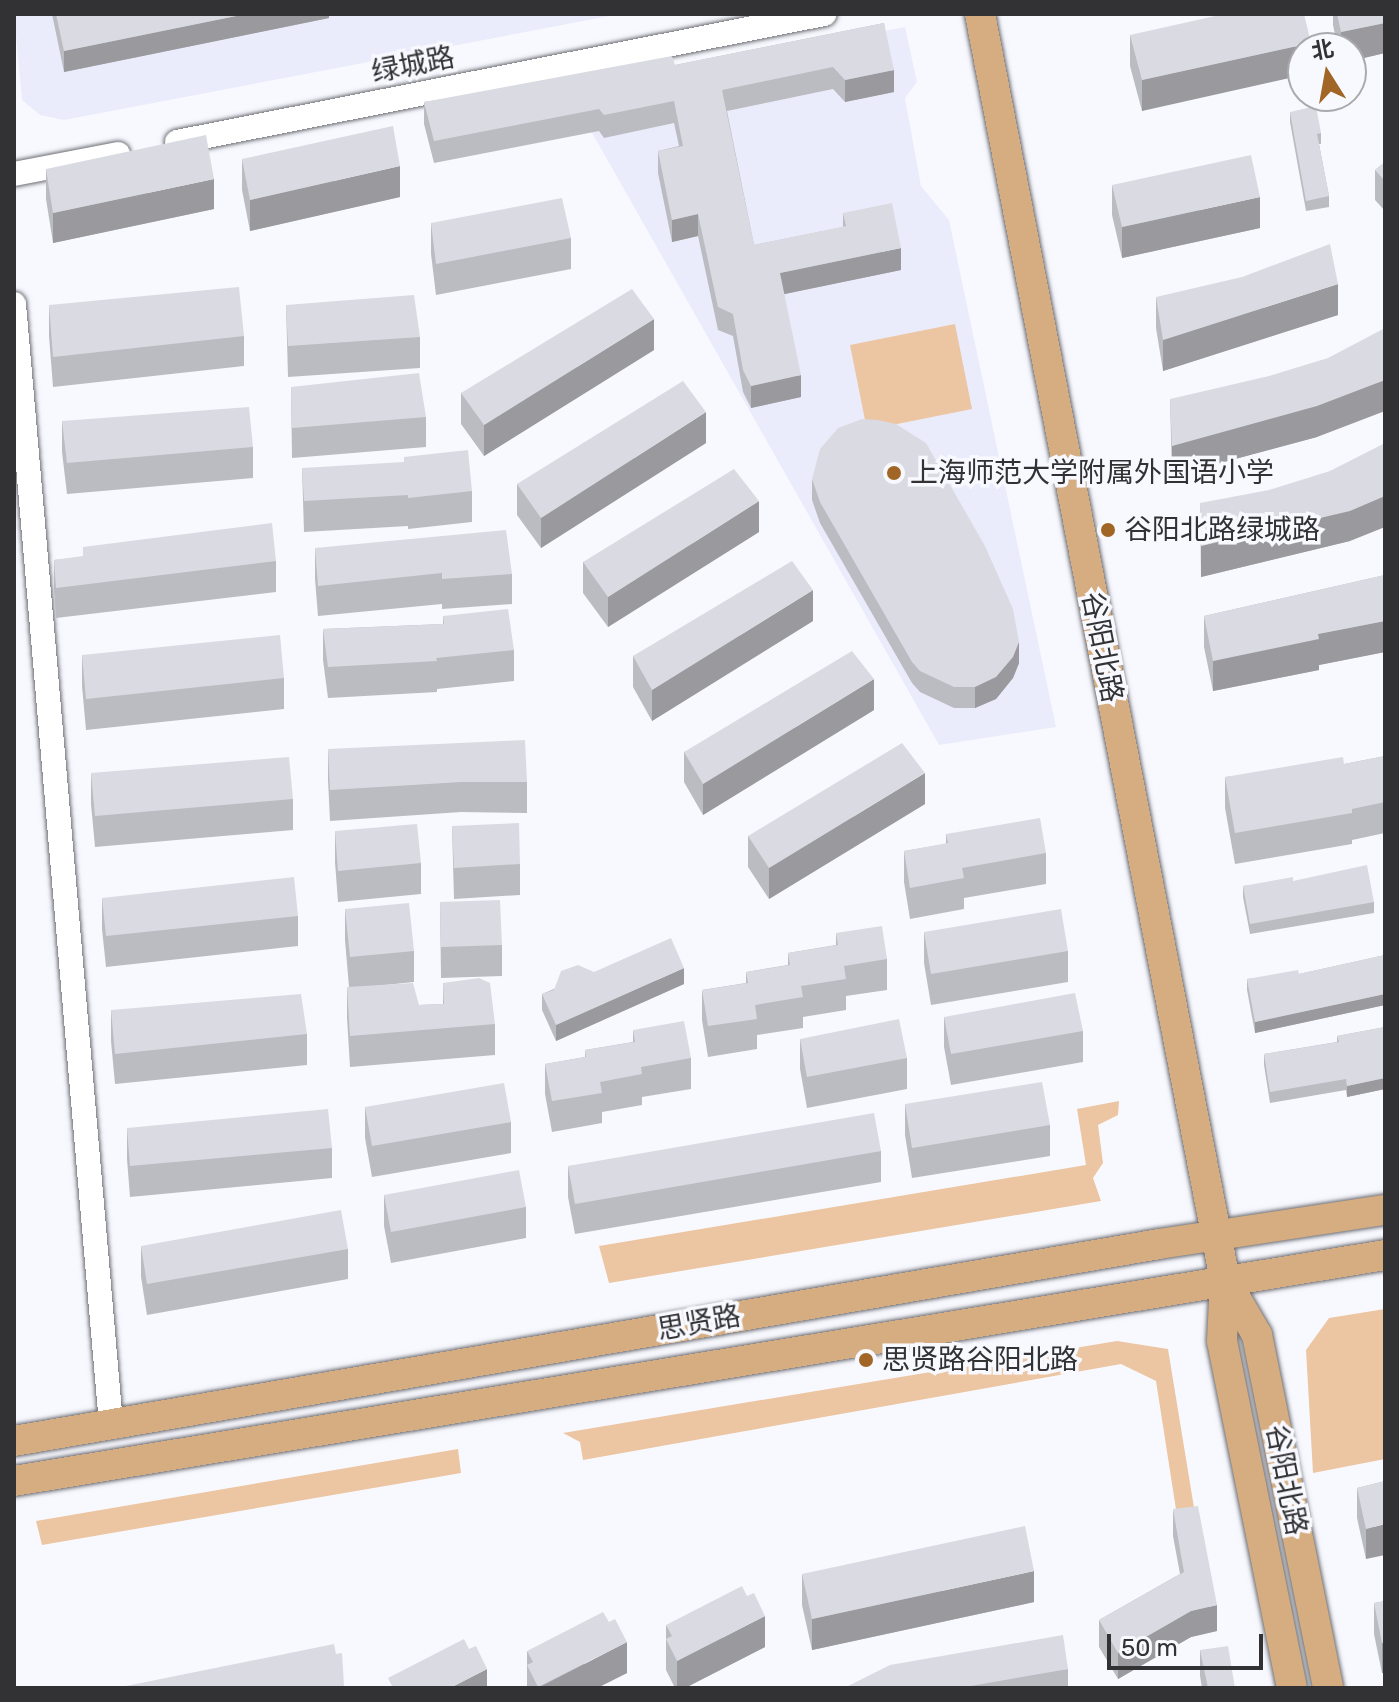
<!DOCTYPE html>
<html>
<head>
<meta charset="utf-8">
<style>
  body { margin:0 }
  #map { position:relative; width:1399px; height:1702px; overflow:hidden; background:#f8f9ff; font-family:Rubik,"Noto Sans SC",sans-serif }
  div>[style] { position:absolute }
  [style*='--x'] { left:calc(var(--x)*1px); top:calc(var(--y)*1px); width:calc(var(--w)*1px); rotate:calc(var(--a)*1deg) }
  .built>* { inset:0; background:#eaecfb }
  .green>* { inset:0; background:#ecc5a2 }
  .roads { filter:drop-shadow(0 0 2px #6d6e74) drop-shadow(0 0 2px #6d6e74) }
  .minor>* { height:24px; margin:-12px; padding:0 12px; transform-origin:12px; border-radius:12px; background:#fff }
  .major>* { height:30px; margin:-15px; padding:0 15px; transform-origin:15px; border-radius:15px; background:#d5ad80 }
  .wall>* { inset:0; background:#bbbcc2 }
  .shaded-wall>* { inset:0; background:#99999e }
  .building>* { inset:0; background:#dadbe2 }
  .dots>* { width:22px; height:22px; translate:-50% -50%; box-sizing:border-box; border:4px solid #f8f9ff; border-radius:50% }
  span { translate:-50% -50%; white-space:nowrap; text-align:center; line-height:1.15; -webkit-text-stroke:7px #f8f9ff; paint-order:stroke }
  .street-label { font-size:28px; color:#323235 }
  .poi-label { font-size:28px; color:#323235 }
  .left { translate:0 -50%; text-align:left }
  .frame { position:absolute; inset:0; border:16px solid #323235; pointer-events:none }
  .north { position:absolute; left:1287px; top:32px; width:80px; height:80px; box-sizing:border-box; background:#f8f9ff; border:2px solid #a9a9ae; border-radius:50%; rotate:349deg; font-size:22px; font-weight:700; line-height:32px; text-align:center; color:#323235 }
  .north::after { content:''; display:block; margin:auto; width:28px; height:36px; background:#a16626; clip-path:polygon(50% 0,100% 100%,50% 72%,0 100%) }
  .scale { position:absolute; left:1107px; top:1634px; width:156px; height:36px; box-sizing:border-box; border:4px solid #323235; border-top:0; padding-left:10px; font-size:24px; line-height:28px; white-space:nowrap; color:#323235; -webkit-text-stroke:6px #f8f9ff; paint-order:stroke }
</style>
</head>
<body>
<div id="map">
  <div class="built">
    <div style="clip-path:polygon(14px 14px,620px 14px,64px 120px,40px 115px,22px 100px)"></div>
    <div style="clip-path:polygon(905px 27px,917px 82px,905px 98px,921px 186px,949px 220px,1056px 727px,939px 745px,591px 131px,583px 88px)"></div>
  </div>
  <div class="green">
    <div style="clip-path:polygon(955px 324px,972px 409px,867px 430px,850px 345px)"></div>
    <div style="clip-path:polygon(1119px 1101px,1118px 1115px,1098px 1125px,1103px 1163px,1093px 1178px,1101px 1201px,609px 1283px,599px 1246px,1086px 1165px,1077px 1109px)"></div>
    <div style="clip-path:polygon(1385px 1309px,1385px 1459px,1313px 1473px,1306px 1350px,1329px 1318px)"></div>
    <div style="clip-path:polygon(1117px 1341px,1168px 1349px,1198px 1532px,1180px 1535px,1156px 1381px,1121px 1364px,583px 1460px,580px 1442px,563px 1433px)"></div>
    <div style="clip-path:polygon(458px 1449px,461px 1473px,42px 1545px,36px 1521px)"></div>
  </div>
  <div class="roads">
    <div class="minor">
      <div style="--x:177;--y:142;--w:660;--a:-11.19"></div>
      <div style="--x:14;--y:174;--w:106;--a:-10.9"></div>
      <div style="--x:14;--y:304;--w:1124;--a:85.05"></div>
    </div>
    <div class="major">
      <div style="--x:980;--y:14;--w:1289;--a:79.05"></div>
      <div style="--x:1225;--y:1280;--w:61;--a:92.8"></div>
      <div style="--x:1222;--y:1341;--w:354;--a:78.6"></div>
      <div style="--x:1225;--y:1280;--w:64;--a:59.8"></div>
      <div style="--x:1257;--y:1335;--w:360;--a:78.6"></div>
      <div style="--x:14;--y:1441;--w:1162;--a:-9.76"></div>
      <div style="--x:1159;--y:1244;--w:229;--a:-8.6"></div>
      <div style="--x:14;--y:1481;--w:1390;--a:-9.36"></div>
    </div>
  </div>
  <div class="wall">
    <div style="clip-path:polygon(52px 14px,329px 14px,329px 18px,64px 72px)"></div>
    <div style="clip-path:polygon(1333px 14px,1385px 14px,1385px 53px,1351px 61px,1351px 48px,1338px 48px,1333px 25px)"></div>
    <div style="clip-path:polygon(884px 23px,894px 92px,845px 102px,833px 89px,727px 111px,754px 245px,843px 227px,843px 213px,901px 270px,784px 294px,801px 397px,751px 408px,743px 392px,733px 336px,718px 330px,698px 236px,672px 242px,658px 173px,658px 151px,679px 146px,674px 123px,604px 138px,599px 131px,434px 163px,424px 124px,424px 102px,675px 65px)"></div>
    <div style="clip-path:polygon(1130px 35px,1311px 48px,1142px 111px,1130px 66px)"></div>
    <div style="clip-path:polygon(1290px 112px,1321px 133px,1321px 144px,1319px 144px,1329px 196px,1329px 207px,1306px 211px,1290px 122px)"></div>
    <div style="clip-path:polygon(242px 159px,400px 197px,250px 231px,242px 190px)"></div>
    <div style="clip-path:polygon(1385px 162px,1385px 211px,1375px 200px,1375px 170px)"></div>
    <div style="clip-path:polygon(46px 169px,214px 209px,53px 243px,46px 199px)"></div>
    <div style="clip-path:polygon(1112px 185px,1260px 228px,1122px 258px,1112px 215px)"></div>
    <div style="clip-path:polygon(431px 223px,571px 238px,571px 269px,436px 295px,431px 254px)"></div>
    <div style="clip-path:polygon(1156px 297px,1338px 315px,1163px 371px,1156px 328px)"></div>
    <div style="clip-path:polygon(49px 305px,244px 336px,244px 366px,53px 387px,49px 336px)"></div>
    <div style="clip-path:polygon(286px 305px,420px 337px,420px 368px,288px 377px)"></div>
    <div style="clip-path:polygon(654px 350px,484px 456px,461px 424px,461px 393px)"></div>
    <div style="clip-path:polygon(291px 387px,426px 417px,426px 447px,292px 458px)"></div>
    <div style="clip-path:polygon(1170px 399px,1317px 437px,1172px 476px)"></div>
    <div style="clip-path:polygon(62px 421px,253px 447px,253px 478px,67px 494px,62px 452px)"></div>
    <div style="clip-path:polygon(706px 443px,541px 548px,517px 515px,517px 484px)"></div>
    <div style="clip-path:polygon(302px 468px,472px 491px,472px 522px,408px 529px,408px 526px,304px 532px)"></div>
    <div style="clip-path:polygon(812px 479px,1019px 663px,1013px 678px,996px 699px,975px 708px,954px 708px,920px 692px,912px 683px,820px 523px,812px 500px)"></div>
    <div style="clip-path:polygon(1200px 503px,1350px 541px,1201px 577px)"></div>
    <div style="clip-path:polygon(759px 532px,608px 627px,583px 593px,583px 562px)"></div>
    <div style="clip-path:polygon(83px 547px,276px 561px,276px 592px,56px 618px,54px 591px,54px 560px,83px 557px)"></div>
    <div style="clip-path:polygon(315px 548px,512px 574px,512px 604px,442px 609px,442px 604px,318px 616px,315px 579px)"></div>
    <div style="clip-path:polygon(1385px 575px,1385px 652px,1319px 665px,1319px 670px,1213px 691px,1204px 647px,1204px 616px)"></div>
    <div style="clip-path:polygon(443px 616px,514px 650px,514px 681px,437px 689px,437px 692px,328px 698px,323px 660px,323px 629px,443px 624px)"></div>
    <div style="clip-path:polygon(813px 621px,652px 721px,633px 687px,633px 656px)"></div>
    <div style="clip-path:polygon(82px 655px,284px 678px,284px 709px,86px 730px,82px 686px)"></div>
    <div style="clip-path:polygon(874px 710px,703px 815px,684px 782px,684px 752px)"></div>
    <div style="clip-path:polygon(328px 749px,527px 782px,527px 813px,461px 812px,330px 821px,328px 780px)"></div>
    <div style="clip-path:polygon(1385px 756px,1385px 833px,1352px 840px,1352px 844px,1235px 864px,1225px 808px,1225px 777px,1344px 764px)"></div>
    <div style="clip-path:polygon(91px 773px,293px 799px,293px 830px,95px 847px,91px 804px)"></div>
    <div style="clip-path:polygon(925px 804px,769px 899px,748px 867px,748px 836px)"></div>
    <div style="clip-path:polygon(452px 826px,520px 864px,520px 895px,454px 899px)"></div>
    <div style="clip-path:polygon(335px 831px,421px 863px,421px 894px,338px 902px,335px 862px)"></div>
    <div style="clip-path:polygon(946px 834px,1046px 853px,1046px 884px,964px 898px,964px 909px,910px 919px,904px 882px,904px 851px,946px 844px)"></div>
    <div style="clip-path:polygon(1293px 881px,1374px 902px,1374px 913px,1250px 934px,1243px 897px,1243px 886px)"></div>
    <div style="clip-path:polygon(102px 898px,298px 916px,298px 946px,106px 967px,102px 929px)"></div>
    <div style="clip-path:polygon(440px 902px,502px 945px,502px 976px,441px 978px)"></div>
    <div style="clip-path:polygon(345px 909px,414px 951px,414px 982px,375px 986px,419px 1005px,443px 1004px,443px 983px,495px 1024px,495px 1055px,350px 1067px,347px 1018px,347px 987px,349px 987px,345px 940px)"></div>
    <div style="clip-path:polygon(924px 932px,1068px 951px,1068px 982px,931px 1005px,924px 963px)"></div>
    <div style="clip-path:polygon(836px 933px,887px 959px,887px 990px,846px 996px,846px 1010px,803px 1017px,803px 1028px,757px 1035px,757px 1049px,708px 1057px,702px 1020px,702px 990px,746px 983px,746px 972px,788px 965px,788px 953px,836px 945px)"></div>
    <div style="clip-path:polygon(1385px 955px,1385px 1005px,1255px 1033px,1247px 990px,1247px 979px,1299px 974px)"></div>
    <div style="clip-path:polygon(594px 972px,684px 984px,556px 1041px,542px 1010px,542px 994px)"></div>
    <div style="clip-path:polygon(111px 1010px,307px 1034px,307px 1065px,115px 1084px,111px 1041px)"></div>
    <div style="clip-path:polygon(944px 1017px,1083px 1031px,1083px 1062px,951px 1085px,944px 1047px)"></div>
    <div style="clip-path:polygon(1385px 1027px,1385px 1089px,1347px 1097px,1346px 1090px,1270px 1103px,1264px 1065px,1264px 1054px,1337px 1042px,1337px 1036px)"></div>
    <div style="clip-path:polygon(633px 1030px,691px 1058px,691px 1089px,642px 1097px,642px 1105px,602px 1112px,602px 1123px,552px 1132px,545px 1094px,545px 1064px,585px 1057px,585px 1050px,633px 1042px)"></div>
    <div style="clip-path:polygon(800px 1039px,907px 1058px,907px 1089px,807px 1108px,800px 1069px)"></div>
    <div style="clip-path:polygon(905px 1104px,1050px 1125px,1050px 1156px,912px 1178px,905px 1135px)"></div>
    <div style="clip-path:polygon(365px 1107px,511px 1122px,511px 1153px,372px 1177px,365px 1138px)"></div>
    <div style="clip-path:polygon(127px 1128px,332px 1148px,332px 1178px,130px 1197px,127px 1159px)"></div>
    <div style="clip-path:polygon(881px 1151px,881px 1182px,575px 1234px,568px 1197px,568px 1166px)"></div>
    <div style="clip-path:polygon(384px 1195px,526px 1207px,526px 1238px,391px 1263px,384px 1226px)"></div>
    <div style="clip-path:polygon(141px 1246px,348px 1249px,348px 1279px,147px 1315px,141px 1277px)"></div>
    <div style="clip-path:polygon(1385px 1481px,1366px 1559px,1357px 1518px,1357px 1488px)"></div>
    <div style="clip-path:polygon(1173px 1509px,1217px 1631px,1191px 1637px,1118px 1679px,1099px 1647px,1099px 1620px,1180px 1574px,1173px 1536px)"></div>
    <div style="clip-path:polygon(802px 1574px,1034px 1602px,812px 1650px,802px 1605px)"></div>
    <div style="clip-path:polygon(1385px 1601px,1382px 1673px,1374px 1634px,1374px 1603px)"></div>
    <div style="clip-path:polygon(666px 1625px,765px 1647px,685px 1688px,675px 1688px,666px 1670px)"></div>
    <div style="clip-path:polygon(1200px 1650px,1235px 1688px,1202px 1688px,1200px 1676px)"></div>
    <div style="clip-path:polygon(527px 1651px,627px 1673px,597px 1688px,527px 1688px)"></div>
    <div style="clip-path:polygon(1068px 1669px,1068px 1688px,844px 1688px)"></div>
  </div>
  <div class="shaded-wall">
    <div style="clip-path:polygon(246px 14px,329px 14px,329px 18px,64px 72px,64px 51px)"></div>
    <div style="clip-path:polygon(1385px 23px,1385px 53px,1351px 61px,1351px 48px,1341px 48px,1341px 32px)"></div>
    <div style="clip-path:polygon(1311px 43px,1311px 48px,1303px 48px,1303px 75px,1142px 111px,1142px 80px)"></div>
    <div style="clip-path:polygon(894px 70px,894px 92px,845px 102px,845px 80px)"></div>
    <div style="clip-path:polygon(400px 166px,400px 197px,250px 231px,250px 200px)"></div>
    <div style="clip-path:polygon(214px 179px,214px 209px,53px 243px,53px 213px)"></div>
    <div style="clip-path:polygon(1260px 197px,1260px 228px,1122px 258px,1122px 227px)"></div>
    <div style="clip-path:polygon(698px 214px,698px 236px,672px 242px,672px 220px)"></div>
    <div style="clip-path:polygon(901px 248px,901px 270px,780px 295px,780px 273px)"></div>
    <div style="clip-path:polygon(1338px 284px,1338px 315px,1163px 371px,1163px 340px)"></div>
    <div style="clip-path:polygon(654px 319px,654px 350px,484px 456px,484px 425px)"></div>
    <div style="clip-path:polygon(801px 375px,801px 397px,751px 408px,751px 386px)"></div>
    <div style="clip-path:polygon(1385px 380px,1385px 411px,1317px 437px,1172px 476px,1172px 446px)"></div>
    <div style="clip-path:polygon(706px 412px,706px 443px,541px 548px,541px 518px)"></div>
    <div style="clip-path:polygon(1385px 496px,1385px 527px,1350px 541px,1201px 577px,1201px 546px)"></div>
    <div style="clip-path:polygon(759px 501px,759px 532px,608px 627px,608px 597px)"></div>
    <div style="clip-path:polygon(813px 590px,813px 621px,652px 721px,652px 690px)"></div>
    <div style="clip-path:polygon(1385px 621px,1385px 652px,1319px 665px,1319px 670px,1213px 691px,1213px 661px,1318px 634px)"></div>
    <div style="clip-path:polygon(1019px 642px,1019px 663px,1013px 678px,996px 699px,975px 708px,975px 687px)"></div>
    <div style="clip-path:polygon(874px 679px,874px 710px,703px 815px,703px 784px)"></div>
    <div style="clip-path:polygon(925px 773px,925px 804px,769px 899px,769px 868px)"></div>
    <div style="clip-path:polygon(684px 968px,684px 984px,556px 1041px,556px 1025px)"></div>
    <div style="clip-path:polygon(1385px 994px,1385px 1005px,1255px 1033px,1255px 1022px)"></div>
    <div style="clip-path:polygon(1385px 1078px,1385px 1089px,1347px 1097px,1347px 1086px)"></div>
    <div style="clip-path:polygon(1385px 1524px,1385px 1555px,1366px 1559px,1366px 1529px)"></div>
    <div style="clip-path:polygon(1034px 1571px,1034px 1602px,812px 1650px,812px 1619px)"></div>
    <div style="clip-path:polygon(1217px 1605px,1217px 1631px,1191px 1637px,1118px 1679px,1118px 1653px,1191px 1611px)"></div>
    <div style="clip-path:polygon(765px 1616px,765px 1647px,685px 1688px,677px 1688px,677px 1661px)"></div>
    <div style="clip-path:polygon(627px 1642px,627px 1673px,597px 1688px,538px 1688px)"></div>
    <div style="clip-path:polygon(1385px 1642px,1385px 1673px,1382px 1673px,1382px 1643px)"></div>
    <div style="clip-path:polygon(487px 1669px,487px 1688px,450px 1688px)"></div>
  </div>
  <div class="building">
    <div style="clip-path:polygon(56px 14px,246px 14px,64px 51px)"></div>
    <div style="clip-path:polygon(1224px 14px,1304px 14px,1311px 43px,1142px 80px,1130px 35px)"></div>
    <div style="clip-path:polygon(1337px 14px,1385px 14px,1385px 23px,1341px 32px)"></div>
    <div style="clip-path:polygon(884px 23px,894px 70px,845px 80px,833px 67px,722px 90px,754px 245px,846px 226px,843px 213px,892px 203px,901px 248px,780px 273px,801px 375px,751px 386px,743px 370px,733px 314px,718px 307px,698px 214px,672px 220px,658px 151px,683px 146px,674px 101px,604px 115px,599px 109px,434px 141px,424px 102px,672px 56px,675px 65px)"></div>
    <div style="clip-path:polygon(1316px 106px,1321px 133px,1317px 134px,1329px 196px,1306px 201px,1290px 112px)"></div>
    <div style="clip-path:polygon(393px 126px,400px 166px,250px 200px,242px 159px)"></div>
    <div style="clip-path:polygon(206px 135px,214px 179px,53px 213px,46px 169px)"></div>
    <div style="clip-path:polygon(1251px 155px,1260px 197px,1122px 227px,1112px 185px)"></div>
    <div style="clip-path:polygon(1385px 162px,1385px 181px,1375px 170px)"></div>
    <div style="clip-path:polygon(562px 198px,571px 238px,436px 264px,431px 223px)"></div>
    <div style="clip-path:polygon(1330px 244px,1338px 284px,1163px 340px,1156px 297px,1242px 277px)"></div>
    <div style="clip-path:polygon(239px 287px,244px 336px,53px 357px,49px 305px)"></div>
    <div style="clip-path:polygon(632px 289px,654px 319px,484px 425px,461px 393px)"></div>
    <div style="clip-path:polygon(414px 295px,420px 337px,288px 346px,286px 305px)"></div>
    <div style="clip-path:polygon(1385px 328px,1385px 380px,1317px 406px,1172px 446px,1170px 399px,1269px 376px,1328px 358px)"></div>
    <div style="clip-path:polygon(419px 373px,426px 417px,292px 428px,291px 387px)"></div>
    <div style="clip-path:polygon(683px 381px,706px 412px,541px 518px,517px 484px)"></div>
    <div style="clip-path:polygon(249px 407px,253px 447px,67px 463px,62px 421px)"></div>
    <div style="clip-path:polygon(862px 419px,878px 420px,896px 424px,926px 443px,985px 546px,1013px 609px,1019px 642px,1013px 657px,996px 677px,975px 687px,954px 687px,920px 671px,912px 662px,820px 502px,812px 479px,820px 449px,838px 428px)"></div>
    <div style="clip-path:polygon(1385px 443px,1385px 496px,1350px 511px,1201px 546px,1200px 503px,1269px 490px,1330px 471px)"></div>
    <div style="clip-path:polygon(468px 450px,472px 491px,408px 498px,408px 495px,304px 501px,302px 468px,404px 462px,404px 457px)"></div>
    <div style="clip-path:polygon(734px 469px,759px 501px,608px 597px,583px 562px)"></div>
    <div style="clip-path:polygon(272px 523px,276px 561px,56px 588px,54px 560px,83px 556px,83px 547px)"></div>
    <div style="clip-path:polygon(506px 530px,512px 574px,442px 579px,442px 573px,318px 586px,315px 548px)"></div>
    <div style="clip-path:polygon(792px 561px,813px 590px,652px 690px,633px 656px)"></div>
    <div style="clip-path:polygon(1385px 575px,1385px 621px,1318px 634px,1319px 639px,1213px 661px,1204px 616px)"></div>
    <div style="clip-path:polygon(508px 609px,514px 650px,436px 658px,437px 661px,328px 667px,323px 629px,444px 624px,443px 616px)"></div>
    <div style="clip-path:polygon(280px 635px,284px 678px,86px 699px,82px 655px)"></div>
    <div style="clip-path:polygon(852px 651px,874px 679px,703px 784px,684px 752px)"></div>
    <div style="clip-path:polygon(525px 740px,527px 782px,461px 782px,330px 790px,328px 749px)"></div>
    <div style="clip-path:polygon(902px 743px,925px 773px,769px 868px,748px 836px)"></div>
    <div style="clip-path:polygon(1385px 756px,1385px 802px,1352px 809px,1352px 813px,1235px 833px,1225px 777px,1343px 757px,1344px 764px)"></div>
    <div style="clip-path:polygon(289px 757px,293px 799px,95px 816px,91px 773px)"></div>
    <div style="clip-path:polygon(1040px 818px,1046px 853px,962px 868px,964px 878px,910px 888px,904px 851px,948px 843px,946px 834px)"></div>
    <div style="clip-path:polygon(519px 823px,520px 864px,454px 868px,452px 826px)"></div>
    <div style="clip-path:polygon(417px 824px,421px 863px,338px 871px,335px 831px)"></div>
    <div style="clip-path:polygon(1367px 865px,1374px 902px,1250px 924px,1243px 886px,1293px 877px,1293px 881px)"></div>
    <div style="clip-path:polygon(294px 877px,298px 916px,106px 936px,102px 898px)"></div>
    <div style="clip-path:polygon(500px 900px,502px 945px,441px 947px,440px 902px)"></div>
    <div style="clip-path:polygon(409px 903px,414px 951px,350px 957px,345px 909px)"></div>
    <div style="clip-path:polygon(1061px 909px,1068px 951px,931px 974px,924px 932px)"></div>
    <div style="clip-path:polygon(882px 926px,887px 959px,844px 966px,846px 979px,801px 986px,803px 997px,755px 1005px,757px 1019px,708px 1026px,702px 990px,748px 983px,746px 972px,790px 965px,788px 953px,838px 945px,836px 933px)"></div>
    <div style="clip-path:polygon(671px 938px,684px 968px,556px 1025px,542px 994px,554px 990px,561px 971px,578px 965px,594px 972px)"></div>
    <div style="clip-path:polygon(1385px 955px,1385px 994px,1255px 1022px,1247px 979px,1298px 970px,1299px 974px)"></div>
    <div style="clip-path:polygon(479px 978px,490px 983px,495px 1024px,350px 1036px,347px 987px,413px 983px,419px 1005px,444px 1004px,443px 983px)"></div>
    <div style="clip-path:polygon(1075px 993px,1083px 1031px,951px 1054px,944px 1017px)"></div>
    <div style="clip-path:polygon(301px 994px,307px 1034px,115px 1054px,111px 1010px)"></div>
    <div style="clip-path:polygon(899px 1019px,907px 1058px,807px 1077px,800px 1039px)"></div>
    <div style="clip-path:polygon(684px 1021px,691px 1058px,641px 1067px,642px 1074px,600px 1082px,602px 1093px,552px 1101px,545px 1064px,586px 1057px,585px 1050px,635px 1042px,633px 1030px)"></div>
    <div style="clip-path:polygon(1385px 1027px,1385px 1078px,1347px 1086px,1346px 1079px,1270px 1092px,1264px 1054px,1339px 1042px,1337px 1036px)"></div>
    <div style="clip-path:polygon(1042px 1082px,1050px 1125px,912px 1148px,905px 1104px)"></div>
    <div style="clip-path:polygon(504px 1083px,511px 1122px,372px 1146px,365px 1107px)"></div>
    <div style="clip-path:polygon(328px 1109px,332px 1148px,130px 1166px,127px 1128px)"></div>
    <div style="clip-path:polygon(874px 1113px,881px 1151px,575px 1204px,568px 1166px)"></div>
    <div style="clip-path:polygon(519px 1170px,526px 1207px,391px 1232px,384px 1195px)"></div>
    <div style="clip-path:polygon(341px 1210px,348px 1249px,147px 1284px,141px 1246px)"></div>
    <div style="clip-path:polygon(1385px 1481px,1385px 1524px,1366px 1529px,1357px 1488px)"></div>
    <div style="clip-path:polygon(1198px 1506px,1217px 1605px,1191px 1611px,1118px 1653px,1099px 1620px,1184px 1572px,1173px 1509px)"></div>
    <div style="clip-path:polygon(1025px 1526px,1034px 1571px,812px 1619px,802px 1574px)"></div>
    <div style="clip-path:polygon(742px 1586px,747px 1596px,754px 1593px,765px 1616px,677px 1661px,666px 1639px,672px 1636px,666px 1625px)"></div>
    <div style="clip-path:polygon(1385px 1601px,1385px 1642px,1382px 1643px,1374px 1603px)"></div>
    <div style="clip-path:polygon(603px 1612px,609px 1622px,615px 1619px,627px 1642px,538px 1687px,527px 1665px,533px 1662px,527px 1651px)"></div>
    <div style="clip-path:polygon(1063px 1635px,1068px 1669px,959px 1688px,844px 1688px,890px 1665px)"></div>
    <div style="clip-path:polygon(464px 1639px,469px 1649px,476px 1646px,487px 1669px,450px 1688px,393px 1688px,388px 1678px)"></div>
    <div style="clip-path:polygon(334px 1644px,336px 1654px,342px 1653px,344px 1686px,334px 1688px,116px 1688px)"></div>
    <div style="clip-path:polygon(1228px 1646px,1235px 1688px,1208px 1688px,1200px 1650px)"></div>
  </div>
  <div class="dots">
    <div style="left:894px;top:473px;background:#a16626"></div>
    <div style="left:1108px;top:530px;background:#a16626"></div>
    <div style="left:866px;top:1360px;background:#a16626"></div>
  </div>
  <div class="street-label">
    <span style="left:413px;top:65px;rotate:-11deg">绿城路</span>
    <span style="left:1102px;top:647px;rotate:79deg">谷阳北路</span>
    <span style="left:699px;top:1323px;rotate:-10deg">思贤路</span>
    <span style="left:1286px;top:1480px;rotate:79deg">谷阳北路</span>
  </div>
  <div class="poi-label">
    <span class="left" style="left:910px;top:473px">上海师范大学附属外国语小学</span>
    <span class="left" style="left:1124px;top:530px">谷阳北路绿城路</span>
    <span class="left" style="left:882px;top:1360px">思贤路谷阳北路</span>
  </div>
  <div class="frame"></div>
  <div class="north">北</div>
  <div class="scale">50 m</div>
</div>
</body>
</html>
